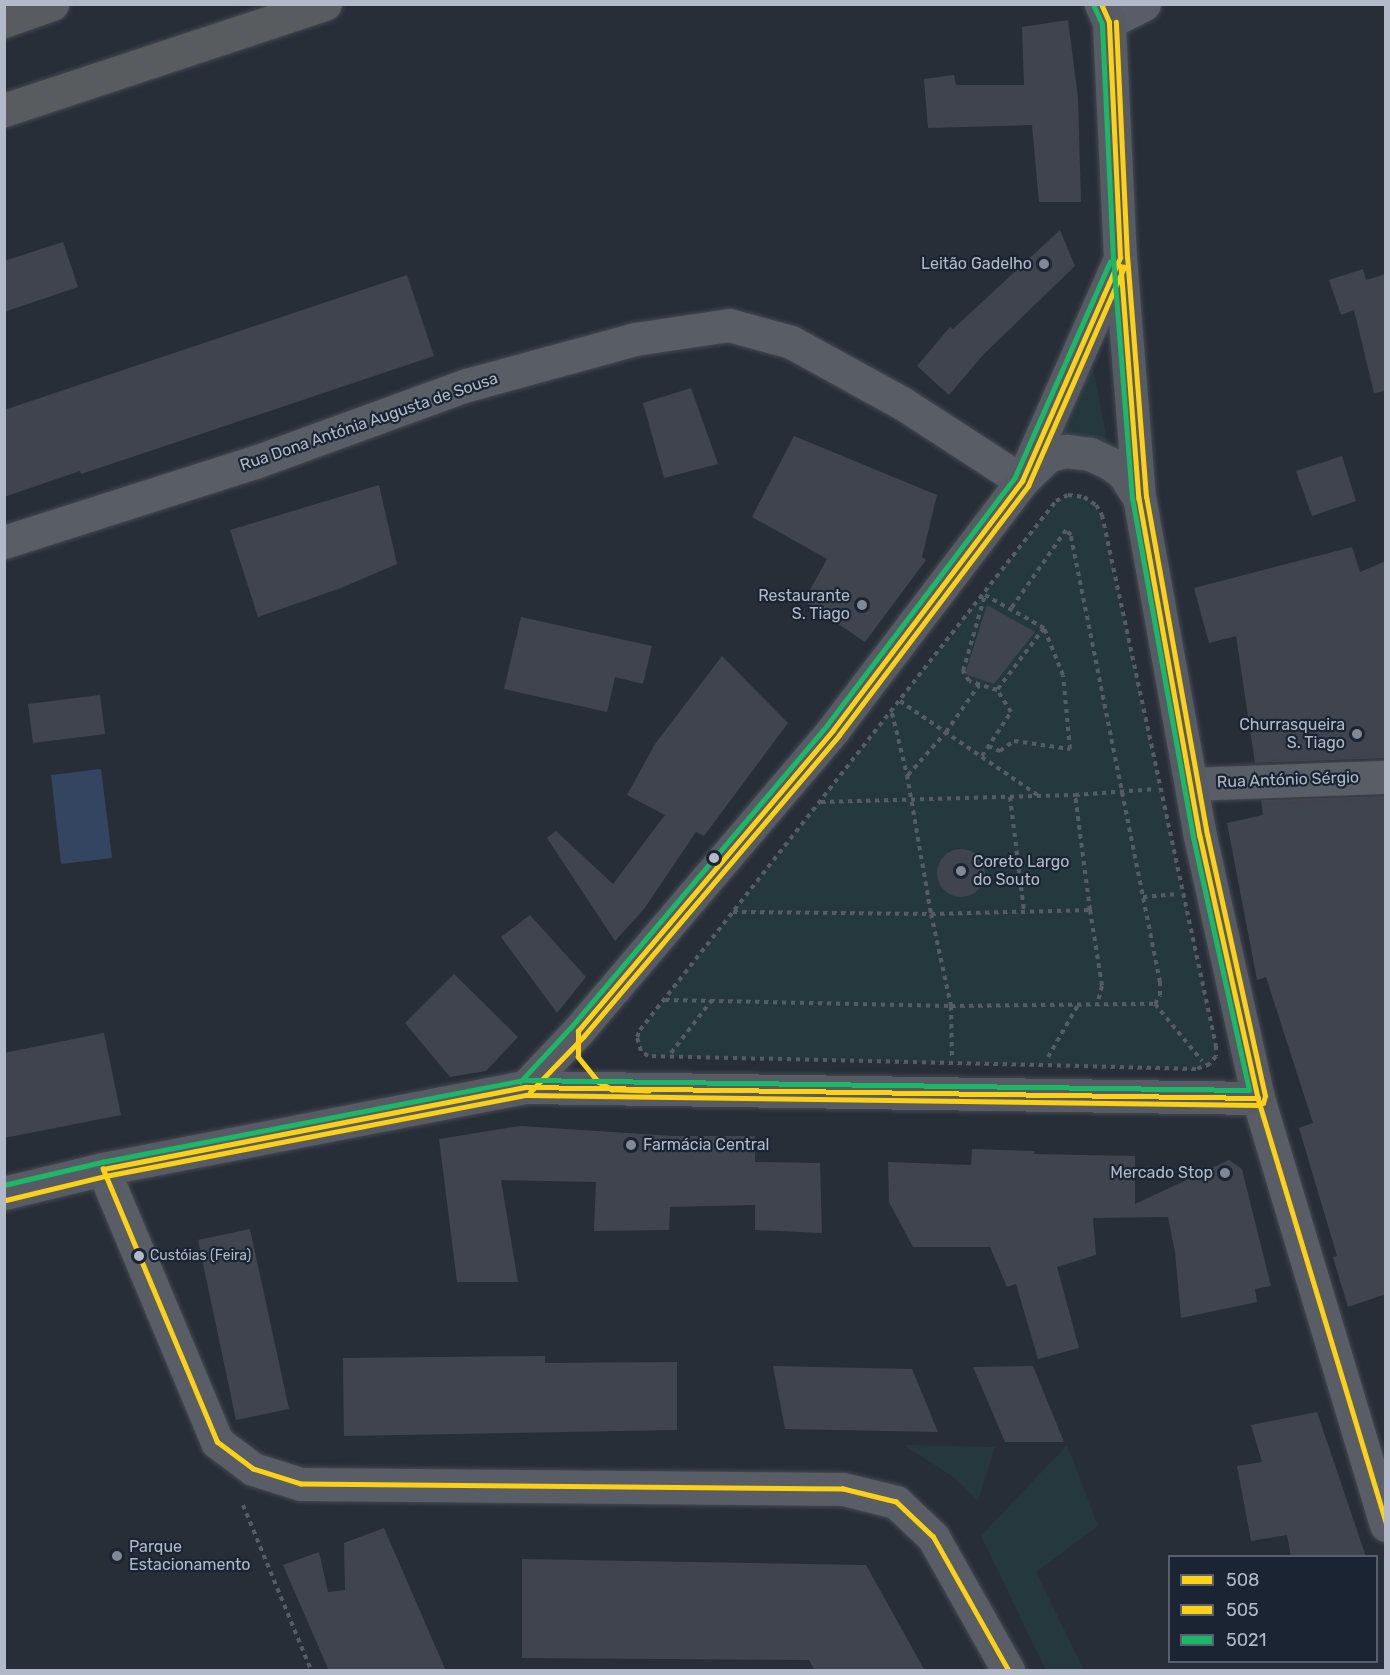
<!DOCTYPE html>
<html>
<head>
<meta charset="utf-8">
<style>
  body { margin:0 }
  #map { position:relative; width:1390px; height:1675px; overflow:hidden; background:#282e38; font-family:Rubik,sans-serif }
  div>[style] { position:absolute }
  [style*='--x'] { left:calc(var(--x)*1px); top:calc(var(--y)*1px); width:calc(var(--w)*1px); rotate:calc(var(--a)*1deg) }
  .green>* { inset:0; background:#25383e }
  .water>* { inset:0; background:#344562 }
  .building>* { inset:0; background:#40444e }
  .round { border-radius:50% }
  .path>* { height:4px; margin-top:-2px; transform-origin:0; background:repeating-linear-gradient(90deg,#565c63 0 4.5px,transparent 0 9px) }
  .roads { filter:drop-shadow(0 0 2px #454951) drop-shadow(0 0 2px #454951) }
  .minor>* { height:33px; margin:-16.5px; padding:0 16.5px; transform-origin:16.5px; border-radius:16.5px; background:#595d65 }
  .tertiary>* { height:33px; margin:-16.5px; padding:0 16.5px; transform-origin:16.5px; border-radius:16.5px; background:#595d65 }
  .secondary>* { height:33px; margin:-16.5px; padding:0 16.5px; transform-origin:16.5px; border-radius:16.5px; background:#575c64 }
  .motorway>* { height:33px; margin:-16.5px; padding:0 16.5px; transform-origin:16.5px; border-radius:16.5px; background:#595c5f }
  .bus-1>* { height:4.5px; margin:-2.25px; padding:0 2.25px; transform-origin:2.25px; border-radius:2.25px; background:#fcd116 }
  .bus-2>* { height:4.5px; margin:-2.25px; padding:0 2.25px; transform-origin:2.25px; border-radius:2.25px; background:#fcd116 }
  .bus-3>* { height:4.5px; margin:-2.25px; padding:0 2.25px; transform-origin:2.25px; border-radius:2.25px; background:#1ab867 }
  .dots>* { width:16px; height:16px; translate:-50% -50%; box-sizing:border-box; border:3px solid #1b2433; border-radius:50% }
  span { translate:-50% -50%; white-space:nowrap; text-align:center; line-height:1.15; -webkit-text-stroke:4.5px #1b2433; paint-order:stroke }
  .bus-label { font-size:14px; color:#b2bac9 }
  .left { translate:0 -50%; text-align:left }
  .poi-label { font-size:16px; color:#b2bac9 }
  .right { translate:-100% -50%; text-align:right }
  .street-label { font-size:16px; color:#b2bac9 }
  .frame { position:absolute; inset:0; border:6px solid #b2bac9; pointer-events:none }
  .legend { position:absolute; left:1168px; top:1555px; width:210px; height:108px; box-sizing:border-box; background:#1b2433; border:2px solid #57606f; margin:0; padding:8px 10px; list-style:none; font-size:18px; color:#b2bac9 }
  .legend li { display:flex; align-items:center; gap:12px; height:30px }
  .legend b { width:30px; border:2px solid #57606f }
</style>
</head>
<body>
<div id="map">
  <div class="green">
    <div style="clip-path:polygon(1088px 360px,1093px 366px,1107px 440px,1106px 447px,1063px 436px,1062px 429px)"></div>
    <div style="clip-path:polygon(1068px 495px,1084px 497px,1096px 505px,1102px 515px,1216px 1046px,1216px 1056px,1210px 1064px,1196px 1069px,1043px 1065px,648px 1056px,641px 1051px,637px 1037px,640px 1030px,1056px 501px)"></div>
    <div style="clip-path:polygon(904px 1445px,995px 1447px,978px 1501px,955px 1478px)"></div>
    <div style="clip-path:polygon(1067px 1445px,1098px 1526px,1036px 1572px,1084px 1670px,1046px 1670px,981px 1536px)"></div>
  </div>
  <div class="water">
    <div style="clip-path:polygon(101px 769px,112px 858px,61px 864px,51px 775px)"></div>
  </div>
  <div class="building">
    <div style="clip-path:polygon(1068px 20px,1078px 98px,1081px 202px,1039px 202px,1032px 125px,928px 128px,924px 79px,954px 75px,956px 85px,1024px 85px,1022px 27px)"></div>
    <div style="clip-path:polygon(1060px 230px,1075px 266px,983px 355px,949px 395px,917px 366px,950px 327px,953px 329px)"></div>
    <div style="clip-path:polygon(63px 242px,78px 287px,4px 312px,4px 261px)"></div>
    <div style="clip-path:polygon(1363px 269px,1366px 280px,1386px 274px,1386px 391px,1374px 393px,1354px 310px,1341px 315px,1329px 280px)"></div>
    <div style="clip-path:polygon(407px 275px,434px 356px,81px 474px,80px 471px,4px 497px,4px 410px)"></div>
    <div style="clip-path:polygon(691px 388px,718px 464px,664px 478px,643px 403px)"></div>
    <div style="clip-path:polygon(794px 436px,937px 495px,922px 557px,926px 560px,865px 642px,804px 601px,827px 559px,752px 517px)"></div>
    <div style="clip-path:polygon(1342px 456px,1356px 501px,1312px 516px,1296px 471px)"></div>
    <div style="clip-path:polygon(379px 485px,397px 564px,341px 588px,258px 617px,230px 530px)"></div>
    <div style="clip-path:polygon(1352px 547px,1360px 572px,1386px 561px,1386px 758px,1255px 763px,1236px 636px,1209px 643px,1194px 588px)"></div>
    <div style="clip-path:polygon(987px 605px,1035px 632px,994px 684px,965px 674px)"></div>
    <div style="clip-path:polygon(521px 617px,652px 646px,643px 684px,615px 677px,607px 712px,504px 689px)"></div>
    <div style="clip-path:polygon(722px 656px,788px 723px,704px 836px,696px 832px,644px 909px,615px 941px,547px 838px,556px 831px,613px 884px,665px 815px,627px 795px,655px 744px)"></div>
    <div style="clip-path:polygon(100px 695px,105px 734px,33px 743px,28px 704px)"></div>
    <div style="clip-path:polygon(1386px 796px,1386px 1294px,1348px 1307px,1333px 1257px,1337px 1256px,1299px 1128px,1313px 1123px,1266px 977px,1257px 980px,1227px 823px,1263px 815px,1261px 800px)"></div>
    <div class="round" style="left:937px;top:849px;width:48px;height:48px"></div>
    <div style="clip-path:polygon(530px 915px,586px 977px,557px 1013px,501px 937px)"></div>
    <div style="clip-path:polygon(454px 974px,518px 1037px,486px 1071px,450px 1077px,405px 1023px)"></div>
    <div style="clip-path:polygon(104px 1033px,121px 1115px,4px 1138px,4px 1053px)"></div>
    <div style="clip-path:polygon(520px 1126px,673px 1136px,755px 1136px,755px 1162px,820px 1163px,822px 1233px,755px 1230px,755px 1205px,670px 1207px,669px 1230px,594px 1231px,596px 1182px,501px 1180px,518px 1282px,457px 1282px,439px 1139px)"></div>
    <div style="clip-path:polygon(972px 1149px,1035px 1151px,1034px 1154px,1135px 1156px,1135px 1204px,1229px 1160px,1242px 1169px,1271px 1286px,1255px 1289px,1257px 1302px,1181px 1318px,1175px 1252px,1168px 1217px,1093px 1218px,1096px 1255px,1057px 1267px,1079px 1348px,1038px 1359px,1016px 1284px,1007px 1287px,990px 1247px,913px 1247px,889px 1202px,888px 1162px,971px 1165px)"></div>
    <div style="clip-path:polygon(250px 1229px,289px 1409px,236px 1420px,198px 1240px)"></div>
    <div style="clip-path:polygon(545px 1356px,545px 1363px,677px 1362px,677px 1430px,344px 1436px,343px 1358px)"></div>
    <div style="clip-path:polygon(773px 1366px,912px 1369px,938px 1432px,785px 1429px)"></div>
    <div style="clip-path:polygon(1033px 1366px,1064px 1442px,1005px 1442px,973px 1367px)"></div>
    <div style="clip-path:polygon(1317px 1412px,1366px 1557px,1291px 1557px,1287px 1535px,1251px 1541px,1237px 1466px,1262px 1462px,1251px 1425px)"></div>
    <div style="clip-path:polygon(384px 1528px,446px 1671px,329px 1671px,283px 1565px,319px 1552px,328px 1592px,345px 1590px,344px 1543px)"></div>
    <div style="clip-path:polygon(522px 1559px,866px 1565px,925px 1671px,815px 1671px,809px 1660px,522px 1658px)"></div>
  </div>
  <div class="path">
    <div style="--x:1068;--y:495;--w:16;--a:7"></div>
    <div style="--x:1084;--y:497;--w:14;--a:34"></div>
    <div style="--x:1096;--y:505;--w:12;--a:59"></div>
    <div style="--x:1102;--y:515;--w:543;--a:77.88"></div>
    <div style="--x:1216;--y:1046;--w:10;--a:90"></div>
    <div style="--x:1216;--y:1056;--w:10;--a:127"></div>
    <div style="--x:1210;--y:1064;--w:15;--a:160"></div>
    <div style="--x:1196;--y:1069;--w:153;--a:-178.5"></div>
    <div style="--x:1043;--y:1065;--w:395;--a:-178.7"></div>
    <div style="--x:648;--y:1056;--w:9;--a:-144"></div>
    <div style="--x:641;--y:1051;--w:15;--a:-106"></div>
    <div style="--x:637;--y:1037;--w:8;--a:-67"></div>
    <div style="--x:640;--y:1030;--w:673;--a:-51.82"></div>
    <div style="--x:1056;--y:501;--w:13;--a:-27"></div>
    <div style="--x:900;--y:701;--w:168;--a:34.4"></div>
    <div style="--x:892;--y:713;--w:64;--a:76.4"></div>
    <div style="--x:907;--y:775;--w:141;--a:80.2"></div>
    <div style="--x:931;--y:914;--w:94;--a:77.7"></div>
    <div style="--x:951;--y:1006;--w:50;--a:88.9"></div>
    <div style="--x:988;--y:746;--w:13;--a:23"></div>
    <div style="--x:1000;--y:751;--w:17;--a:-36"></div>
    <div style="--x:1014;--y:741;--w:57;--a:8.1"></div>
    <div style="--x:1070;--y:749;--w:74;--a:-95.4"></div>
    <div style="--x:1063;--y:675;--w:51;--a:-112"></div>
    <div style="--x:982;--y:756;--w:53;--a:-56.6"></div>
    <div style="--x:1011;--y:712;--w:26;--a:-122"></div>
    <div style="--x:997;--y:690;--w:29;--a:-162"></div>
    <div style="--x:969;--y:681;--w:12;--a:-121"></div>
    <div style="--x:963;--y:671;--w:79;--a:-73.9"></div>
    <div style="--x:985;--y:595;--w:68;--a:29.2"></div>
    <div style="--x:1044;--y:628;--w:78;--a:127.2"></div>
    <div style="--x:908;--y:775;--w:57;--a:-48.5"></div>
    <div style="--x:946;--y:732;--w:57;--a:-54.9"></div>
    <div style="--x:1010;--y:797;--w:115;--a:83"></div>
    <div style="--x:821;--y:802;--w:254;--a:-1.6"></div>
    <div style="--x:1143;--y:897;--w:32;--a:-5"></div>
    <div style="--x:1090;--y:910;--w:116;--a:-97.4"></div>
    <div style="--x:1075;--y:795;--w:81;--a:-4.2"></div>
    <div style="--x:733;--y:912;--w:198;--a:0.6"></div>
    <div style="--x:931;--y:914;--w:159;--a:-1.4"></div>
    <div style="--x:1090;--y:910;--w:77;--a:81"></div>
    <div style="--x:1102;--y:986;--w:20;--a:105"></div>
    <div style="--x:665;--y:1000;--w:286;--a:1.2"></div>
    <div style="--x:951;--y:1006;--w:204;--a:-0.6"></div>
    <div style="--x:1155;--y:1004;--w:10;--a:-61"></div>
    <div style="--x:1160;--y:995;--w:13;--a:-90"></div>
    <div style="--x:1160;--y:982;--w:456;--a:-101.3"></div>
    <div style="--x:1071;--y:535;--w:7;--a:-135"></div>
    <div style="--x:1066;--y:530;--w:98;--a:125"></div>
    <div style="--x:1155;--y:1004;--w:74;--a:50.5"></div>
    <div style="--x:671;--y:1053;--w:66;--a:-52.4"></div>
    <div style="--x:1048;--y:1057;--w:60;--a:-60"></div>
    <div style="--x:243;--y:1505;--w:178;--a:67.6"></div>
  </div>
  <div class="roads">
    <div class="minor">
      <div style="--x:4;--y:542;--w:263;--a:-17.7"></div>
      <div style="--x:255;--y:462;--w:226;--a:-20"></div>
      <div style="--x:467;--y:385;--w:174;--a:-15.3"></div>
      <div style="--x:635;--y:339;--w:95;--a:-8.5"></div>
      <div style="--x:729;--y:325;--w:64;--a:15.3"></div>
      <div style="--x:791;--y:342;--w:127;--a:28.8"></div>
      <div style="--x:902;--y:403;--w:143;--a:33"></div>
      <div style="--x:1191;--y:784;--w:195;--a:-2.1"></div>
    </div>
    <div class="tertiary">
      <div style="--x:1109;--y:22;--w:39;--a:-27"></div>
      <div style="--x:1258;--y:1098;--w:446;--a:73.3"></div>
      <div style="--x:103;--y:1169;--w:296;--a:67.3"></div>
      <div style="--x:217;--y:1442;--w:45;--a:36.9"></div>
      <div style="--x:253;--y:1469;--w:50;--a:17.4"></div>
      <div style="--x:301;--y:1484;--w:542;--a:0.53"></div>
      <div style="--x:843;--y:1489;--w:55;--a:13.8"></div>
      <div style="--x:896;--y:1502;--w:51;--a:43.4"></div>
      <div style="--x:933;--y:1537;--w:153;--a:60.6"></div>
    </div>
    <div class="secondary">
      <div style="--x:1025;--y:474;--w:231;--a:-66.2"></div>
      <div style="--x:525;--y:1087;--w:77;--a:-46.6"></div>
      <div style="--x:578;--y:1031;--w:394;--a:-49.7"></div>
      <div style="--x:833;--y:730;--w:313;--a:-52.8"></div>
      <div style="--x:1022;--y:481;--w:36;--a:-44"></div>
      <div style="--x:1048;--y:456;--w:19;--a:-16"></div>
      <div style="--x:1066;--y:451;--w:24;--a:7"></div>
      <div style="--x:1090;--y:454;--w:23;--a:25"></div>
      <div style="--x:1111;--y:464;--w:15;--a:37"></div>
      <div style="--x:1123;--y:473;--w:30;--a:57"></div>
      <div style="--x:4;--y:1193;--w:102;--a:-13.6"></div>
      <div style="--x:103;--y:1169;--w:430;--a:-11"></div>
      <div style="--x:525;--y:1087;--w:733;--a:0.86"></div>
      <div style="--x:1258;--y:1098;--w:268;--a:-102.5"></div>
      <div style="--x:1200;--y:836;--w:343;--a:-100.2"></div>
      <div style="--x:1139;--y:498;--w:241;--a:-94.5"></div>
      <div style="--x:1120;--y:258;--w:236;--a:-92.7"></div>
      <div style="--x:1109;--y:22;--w:20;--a:-114"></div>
    </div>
    <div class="motorway">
      <div style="--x:4;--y:21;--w:51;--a:-19.5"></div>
      <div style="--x:4;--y:110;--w:338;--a:-18.3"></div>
    </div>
  </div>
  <div class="bus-1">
    <div style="--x:1121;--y:266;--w:233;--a:85.6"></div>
    <div style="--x:1139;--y:498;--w:343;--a:79.8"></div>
    <div style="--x:1200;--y:836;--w:268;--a:77.5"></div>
    <div style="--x:1258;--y:1098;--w:444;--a:73.2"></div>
    <div style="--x:649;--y:1091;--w:37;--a:-178"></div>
    <div style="--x:612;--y:1090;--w:16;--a:-150"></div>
    <div style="--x:598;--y:1082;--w:32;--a:-129"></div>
    <div style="--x:578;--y:1057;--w:26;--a:-90"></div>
    <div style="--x:578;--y:1031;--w:394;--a:-49.7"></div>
    <div style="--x:833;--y:730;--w:313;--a:-52.8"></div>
    <div style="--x:1022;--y:481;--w:244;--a:-66.3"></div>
    <div style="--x:1120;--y:258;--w:236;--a:-92.7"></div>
    <div style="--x:1109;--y:22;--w:20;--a:-114"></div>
    <div style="--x:1008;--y:1670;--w:153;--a:-119.4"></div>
    <div style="--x:933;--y:1537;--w:51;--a:-136.6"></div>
    <div style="--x:896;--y:1502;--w:55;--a:-166.2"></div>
    <div style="--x:843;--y:1489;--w:542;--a:-179.47"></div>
    <div style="--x:301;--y:1484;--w:50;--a:-162.6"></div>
    <div style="--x:253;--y:1469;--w:45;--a:-143.1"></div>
    <div style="--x:217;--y:1442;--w:296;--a:-112.7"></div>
    <div style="--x:103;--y:1169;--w:430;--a:-11"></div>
    <div style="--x:525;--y:1087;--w:733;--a:0.86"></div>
  </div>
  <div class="bus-2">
    <div style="--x:530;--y:1092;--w:78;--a:-46"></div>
    <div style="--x:584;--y:1036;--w:394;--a:-49.7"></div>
    <div style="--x:839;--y:735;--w:313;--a:-52.8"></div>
    <div style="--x:1028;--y:486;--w:239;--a:-66.3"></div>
    <div style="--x:6;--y:1200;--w:102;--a:-13.6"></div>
    <div style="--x:105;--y:1176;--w:429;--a:-10.9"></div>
    <div style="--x:526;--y:1095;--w:732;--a:0.78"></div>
    <div style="--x:1258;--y:1105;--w:5;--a:-22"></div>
    <div style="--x:1263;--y:1103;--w:7;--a:-74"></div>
    <div style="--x:1265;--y:1096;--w:267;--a:-102.5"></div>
    <div style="--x:1207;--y:835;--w:343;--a:-100.2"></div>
    <div style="--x:1146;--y:497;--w:240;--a:-94.5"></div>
    <div style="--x:1127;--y:258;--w:236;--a:-92.7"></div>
  </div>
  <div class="bus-3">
    <div style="--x:520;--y:1082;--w:76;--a:-47.1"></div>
    <div style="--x:572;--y:1026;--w:394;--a:-49.7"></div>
    <div style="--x:827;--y:725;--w:311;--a:-52.8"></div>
    <div style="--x:1015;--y:477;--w:235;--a:-66.2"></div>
    <div style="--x:4;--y:1185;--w:101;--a:-13.2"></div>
    <div style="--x:102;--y:1162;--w:430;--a:-11"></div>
    <div style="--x:524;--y:1080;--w:725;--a:0.79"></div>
    <div style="--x:1249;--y:1090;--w:259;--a:-102.5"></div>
    <div style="--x:1193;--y:837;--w:343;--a:-100.2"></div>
    <div style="--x:1132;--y:499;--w:241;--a:-94.5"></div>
    <div style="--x:1113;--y:259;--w:235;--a:-92.7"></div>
    <div style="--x:1102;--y:24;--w:19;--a:-115"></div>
  </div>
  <div class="dots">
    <div style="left:1044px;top:264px;background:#828996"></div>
    <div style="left:862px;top:605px;background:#828996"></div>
    <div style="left:1357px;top:734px;background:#828996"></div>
    <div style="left:714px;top:858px;background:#b2bac9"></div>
    <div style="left:961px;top:871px;background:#828996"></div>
    <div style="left:631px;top:1145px;background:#828996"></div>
    <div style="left:1225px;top:1173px;background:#828996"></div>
    <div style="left:139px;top:1256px;background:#b2bac9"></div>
    <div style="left:117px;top:1556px;background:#828996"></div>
  </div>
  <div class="bus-label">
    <span class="left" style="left:150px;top:1256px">Custóias (Feira)</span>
  </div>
  <div class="poi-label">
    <span class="right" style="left:1032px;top:264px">Leitão Gadelho</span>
    <span class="right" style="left:850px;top:605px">Restaurante<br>S. Tiago</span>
    <span class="right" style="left:1345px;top:734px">Churrasqueira<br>S. Tiago</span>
    <span class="left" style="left:973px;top:871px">Coreto Largo<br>do Souto</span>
    <span class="left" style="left:643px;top:1145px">Farmácia Central</span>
    <span class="right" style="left:1213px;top:1173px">Mercado Stop</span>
    <span class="left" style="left:129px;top:1556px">Parque<br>Estacionamento</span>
  </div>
  <div class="street-label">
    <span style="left:369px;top:422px;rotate:-19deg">Rua Dona Antónia Augusta de Sousa</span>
    <span style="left:1288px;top:780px;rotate:-2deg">Rua António Sérgio</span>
  </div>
  <div class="frame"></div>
  <ul class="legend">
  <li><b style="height:8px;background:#fcd116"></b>508</li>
  <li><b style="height:8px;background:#fcd116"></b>505</li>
  <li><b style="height:8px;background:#1ab867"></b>5021</li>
  </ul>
</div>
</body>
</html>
